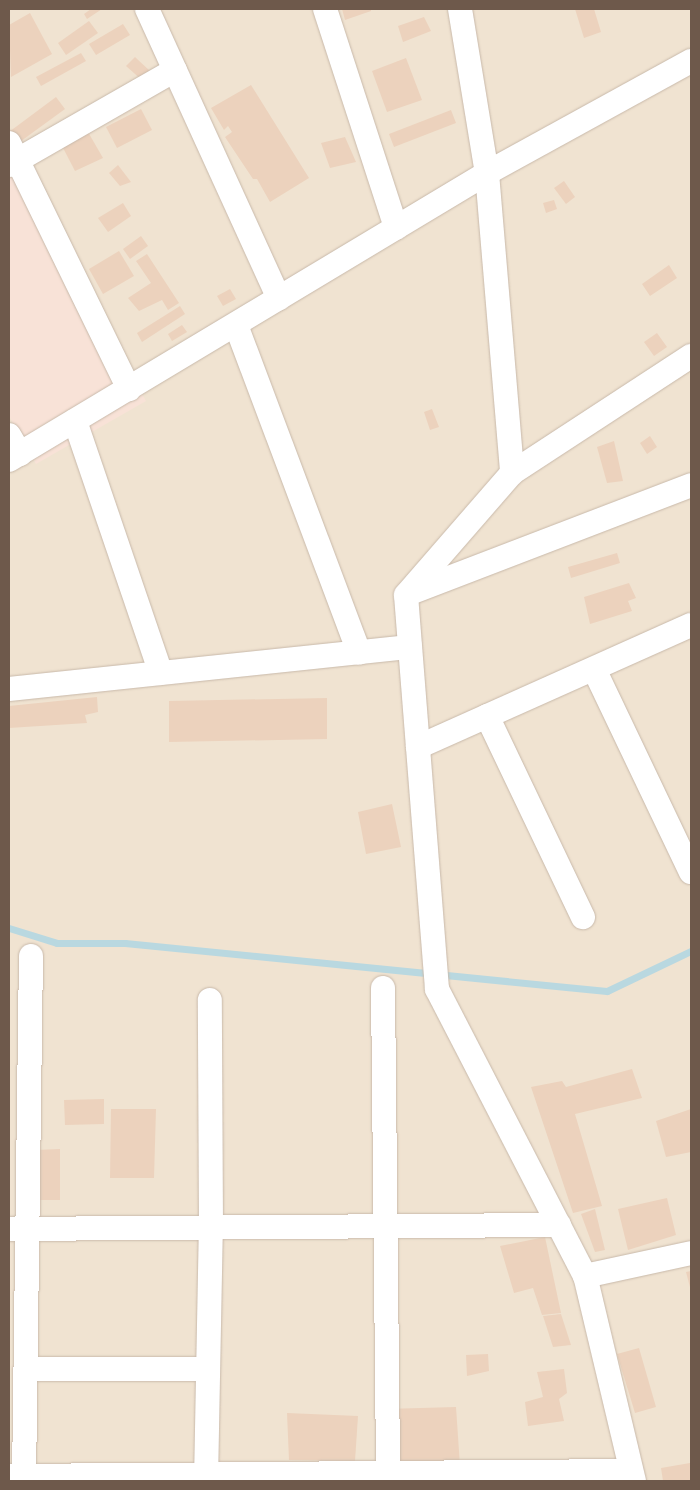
<!DOCTYPE html>
<html>
<head>
<meta charset="utf-8">
<style>
  body { margin:0 }
  #map { position:relative; width:700px; height:1490px; overflow:hidden; background:#f9f1e2; font-family:Poppins,sans-serif }
  div>[style] { position:absolute }
  [style*='--x'] { left:calc(var(--x)*1px); top:calc(var(--y)*1px); width:calc(var(--w)*1px); rotate:calc(var(--a)*1deg) }
  .residential>* { inset:0; background:#f0e3d1 }
  .commercial>* { inset:0; background:#f8e2d7 }
  .stream>* { height:7px; margin:-3.5px; padding:0 3.5px; transform-origin:3.5px; border-radius:3.5px; background:#b9d8e0 }
  .building>* { inset:0; background:#ecd2bd }
  .roads { filter:drop-shadow(0 0 1px #c8b9aa) drop-shadow(0 0 1px #c8b9aa) }
  .minor>* { height:24px; margin:-12px; padding:0 12px; transform-origin:12px; border-radius:12px; background:#fff }
  span { translate:-50% -50%; white-space:nowrap; text-align:center; line-height:1.15; -webkit-text-stroke:4.5px #fdf5e7; paint-order:stroke }
  .frame { position:absolute; inset:0; border:10px solid #6e594b; pointer-events:none }
</style>
</head>
<body>
<div id="map">
  <div class="residential">
    <div style="clip-path:polygon(9px 9px,691px 9px,691px 1481px,9px 1481px)"></div>
  </div>
  <div class="commercial">
    <div style="clip-path:polygon(15px 172px,146px 401px,36px 464px,9px 416px,9px 176px)"></div>
  </div>
  <div class="stream">
    <div style="--x:9;--y:928;--w:50;--a:17.4"></div>
    <div style="--x:57;--y:943;--w:68;--a:0"></div>
    <div style="--x:125;--y:943;--w:484;--a:5.7"></div>
    <div style="--x:607;--y:991;--w:93;--a:-25.5"></div>
  </div>
  <div class="building">
    <div style="clip-path:polygon(91px 9px,102px 9px,87px 19px,84px 14px)"></div>
    <div style="clip-path:polygon(342px 9px,371px 9px,371px 11px,345px 20px)"></div>
    <div style="clip-path:polygon(575px 9px,594px 9px,601px 32px,584px 38px)"></div>
    <div style="clip-path:polygon(30px 13px,52px 54px,11px 77px,9px 25px)"></div>
    <div style="clip-path:polygon(424px 17px,431px 31px,403px 42px,398px 26px)"></div>
    <div style="clip-path:polygon(89px 21px,98px 33px,66px 55px,58px 43px)"></div>
    <div style="clip-path:polygon(123px 24px,130px 35px,96px 55px,89px 44px)"></div>
    <div style="clip-path:polygon(81px 53px,86px 61px,41px 86px,36px 77px)"></div>
    <div style="clip-path:polygon(135px 57px,151px 72px,143px 81px,126px 66px)"></div>
    <div style="clip-path:polygon(406px 58px,422px 100px,387px 112px,372px 71px)"></div>
    <div style="clip-path:polygon(251px 85px,309px 178px,270px 202px,257px 179px,253px 179px,225px 137px,232px 132px,228px 126px,224px 130px,211px 108px)"></div>
    <div style="clip-path:polygon(56px 97px,65px 109px,17px 144px,9px 132px)"></div>
    <div style="clip-path:polygon(141px 109px,152px 130px,117px 148px,106px 127px)"></div>
    <div style="clip-path:polygon(451px 110px,456px 123px,394px 147px,389px 134px)"></div>
    <div style="clip-path:polygon(88px 132px,103px 158px,75px 171px,61px 144px)"></div>
    <div style="clip-path:polygon(345px 137px,356px 162px,330px 168px,321px 143px)"></div>
    <div style="clip-path:polygon(118px 165px,131px 182px,120px 186px,109px 173px)"></div>
    <div style="clip-path:polygon(564px 181px,575px 197px,566px 204px,554px 188px)"></div>
    <div style="clip-path:polygon(554px 200px,557px 209px,546px 213px,543px 203px)"></div>
    <div style="clip-path:polygon(123px 203px,131px 216px,108px 232px,98px 218px)"></div>
    <div style="clip-path:polygon(141px 236px,148px 246px,130px 259px,123px 249px)"></div>
    <div style="clip-path:polygon(119px 251px,134px 276px,103px 294px,89px 269px)"></div>
    <div style="clip-path:polygon(147px 254px,179px 303px,168px 310px,162px 300px,139px 311px,128px 298px,151px 283px,136px 261px)"></div>
    <div style="clip-path:polygon(669px 265px,677px 278px,650px 296px,642px 284px)"></div>
    <div style="clip-path:polygon(230px 289px,236px 299px,223px 306px,217px 296px)"></div>
    <div style="clip-path:polygon(180px 306px,185px 314px,142px 342px,137px 333px)"></div>
    <div style="clip-path:polygon(182px 325px,187px 332px,172px 341px,168px 334px)"></div>
    <div style="clip-path:polygon(657px 333px,667px 347px,654px 356px,644px 342px)"></div>
    <div style="clip-path:polygon(432px 409px,439px 427px,430px 430px,424px 412px)"></div>
    <div style="clip-path:polygon(650px 436px,657px 447px,647px 454px,640px 443px)"></div>
    <div style="clip-path:polygon(614px 441px,623px 481px,607px 483px,597px 447px)"></div>
    <div style="clip-path:polygon(617px 553px,620px 563px,571px 578px,568px 567px)"></div>
    <div style="clip-path:polygon(629px 583px,636px 598px,628px 601px,632px 611px,590px 624px,584px 597px)"></div>
    <div style="clip-path:polygon(97px 697px,98px 712px,85px 715px,87px 723px,9px 728px,9px 706px)"></div>
    <div style="clip-path:polygon(327px 698px,327px 739px,169px 742px,169px 701px)"></div>
    <div style="clip-path:polygon(392px 804px,401px 847px,366px 854px,358px 812px)"></div>
    <div style="clip-path:polygon(632px 1069px,642px 1098px,575px 1114px,602px 1206px,573px 1213px,531px 1087px,562px 1081px,566px 1087px)"></div>
    <div style="clip-path:polygon(104px 1099px,104px 1124px,65px 1125px,64px 1100px)"></div>
    <div style="clip-path:polygon(111px 1109px,156px 1109px,154px 1178px,110px 1178px)"></div>
    <div style="clip-path:polygon(691px 1109px,691px 1152px,666px 1157px,656px 1121px)"></div>
    <div style="clip-path:polygon(60px 1149px,60px 1200px,36px 1200px,36px 1150px)"></div>
    <div style="clip-path:polygon(667px 1198px,676px 1235px,628px 1250px,618px 1209px)"></div>
    <div style="clip-path:polygon(595px 1209px,605px 1250px,595px 1252px,581px 1214px)"></div>
    <div style="clip-path:polygon(545px 1237px,561px 1313px,542px 1315px,533px 1288px,514px 1293px,500px 1246px)"></div>
    <div style="clip-path:polygon(691px 1271px,691px 1291px,686px 1272px)"></div>
    <div style="clip-path:polygon(561px 1314px,571px 1345px,553px 1347px,543px 1316px)"></div>
    <div style="clip-path:polygon(639px 1348px,656px 1407px,635px 1413px,617px 1354px)"></div>
    <div style="clip-path:polygon(488px 1354px,489px 1371px,467px 1376px,466px 1355px)"></div>
    <div style="clip-path:polygon(564px 1369px,567px 1393px,559px 1399px,564px 1421px,528px 1426px,525px 1402px,543px 1397px,537px 1372px)"></div>
    <div style="clip-path:polygon(456px 1407px,460px 1466px,383px 1470px,385px 1409px)"></div>
    <div style="clip-path:polygon(287px 1413px,358px 1416px,355px 1461px,289px 1460px)"></div>
    <div style="clip-path:polygon(690px 1463px,691px 1481px,663px 1481px,661px 1468px)"></div>
  </div>
  <div class="roads">
    <div class="minor">
      <div style="--x:147;--y:9;--w:318;--a:65.5"></div>
      <div style="--x:325;--y:9;--w:230;--a:72"></div>
      <div style="--x:460;--y:9;--w:166;--a:80.7"></div>
      <div style="--x:487;--y:173;--w:301;--a:85.2"></div>
      <div style="--x:9;--y:143;--w:274;--a:64"></div>
      <div style="--x:9;--y:165;--w:191;--a:-29.8"></div>
      <div style="--x:236;--y:325;--w:350;--a:69.4"></div>
      <div style="--x:75;--y:421;--w:266;--a:71.2"></div>
      <div style="--x:9;--y:435;--w:22;--a:60"></div>
      <div style="--x:9;--y:460;--w:558;--a:-30.98"></div>
      <div style="--x:487;--y:173;--w:233;--a:-28.8"></div>
      <div style="--x:410;--y:593;--w:301;--a:-21"></div>
      <div style="--x:594;--y:669;--w:225;--a:64.5"></div>
      <div style="--x:9;--y:689;--w:403;--a:-6"></div>
      <div style="--x:487;--y:716;--w:223;--a:64.5"></div>
      <div style="--x:418;--y:747;--w:299;--a:-24.1"></div>
      <div style="--x:383;--y:988;--w:493;--a:89.4"></div>
      <div style="--x:9;--y:1229;--w:550;--a:-0.42"></div>
      <div style="--x:585;--y:1276;--w:108;--a:-12.2"></div>
      <div style="--x:26;--y:1369;--w:182;--a:0"></div>
      <div style="--x:9;--y:1476;--w:622;--a:-0.46"></div>
      <div style="--x:24;--y:1481;--w:525;--a:-89.24"></div>
      <div style="--x:206;--y:1481;--w:254;--a:-88.9"></div>
      <div style="--x:211;--y:1227;--w:227;--a:-90.3"></div>
      <div style="--x:634;--y:1481;--w:211;--a:-103.4"></div>
      <div style="--x:585;--y:1276;--w:323;--a:-117.3"></div>
      <div style="--x:437;--y:989;--w:395;--a:-94.5"></div>
      <div style="--x:406;--y:595;--w:162;--a:-49"></div>
      <div style="--x:512;--y:473;--w:214;--a:-33.2"></div>
    </div>
  </div>
  <div class="frame"></div>
</div>
</body>
</html>
